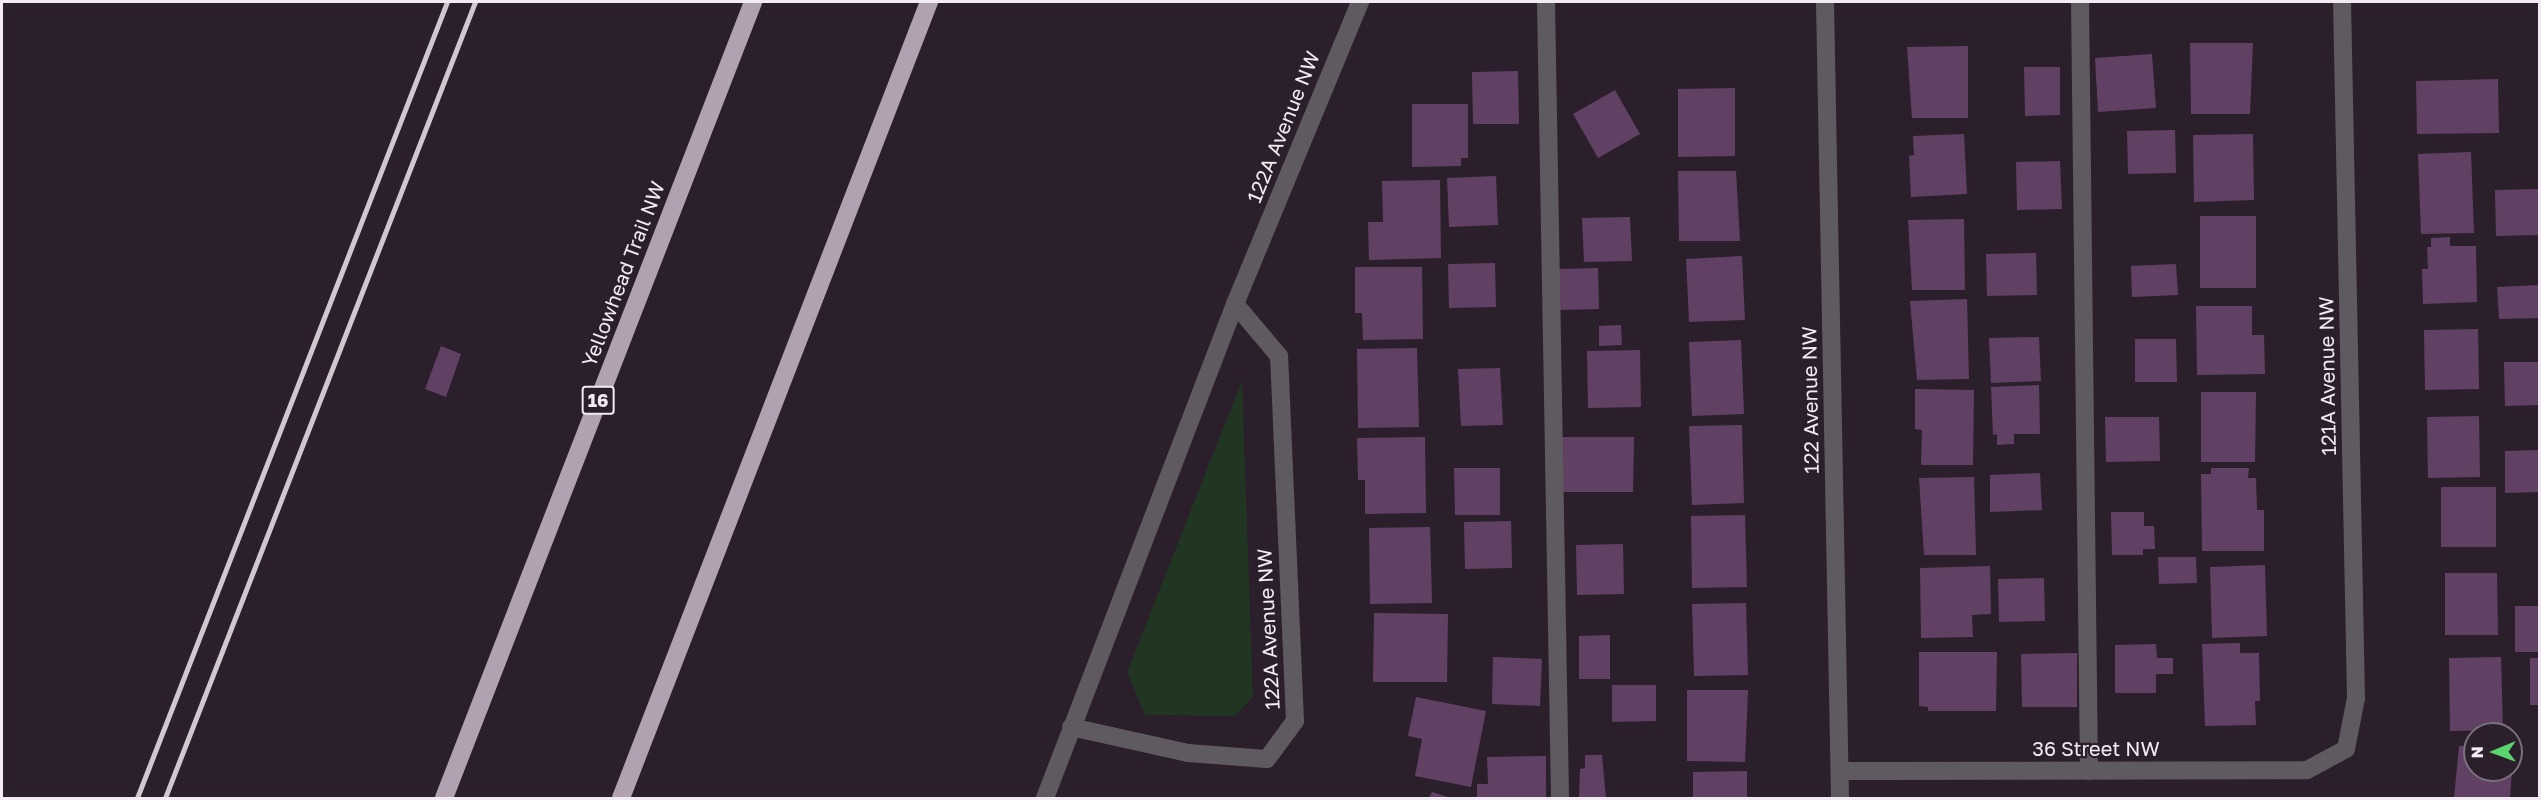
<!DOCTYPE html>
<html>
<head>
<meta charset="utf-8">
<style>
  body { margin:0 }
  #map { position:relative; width:2541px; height:800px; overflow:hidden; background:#2b1f2c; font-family:"Golos Text",sans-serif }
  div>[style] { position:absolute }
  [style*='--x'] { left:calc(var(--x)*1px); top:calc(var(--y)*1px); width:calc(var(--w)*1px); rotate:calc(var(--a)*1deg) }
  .green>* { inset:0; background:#203522 }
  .building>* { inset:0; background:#614163 }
  .lane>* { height:18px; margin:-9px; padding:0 9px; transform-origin:9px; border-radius:9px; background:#5f5960 }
  .street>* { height:18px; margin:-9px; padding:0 9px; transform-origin:9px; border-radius:9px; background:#5f5960 }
  .highway>* { height:18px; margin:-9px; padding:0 9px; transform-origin:9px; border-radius:9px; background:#b1a2b2 }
  .rail>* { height:4.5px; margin:-2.25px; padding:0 2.25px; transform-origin:2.25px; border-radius:2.25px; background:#d0c7d0 }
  span { translate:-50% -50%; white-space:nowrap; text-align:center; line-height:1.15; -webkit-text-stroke:4.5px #2b1f2c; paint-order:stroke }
  .shield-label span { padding:2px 4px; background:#2b1f2c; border:2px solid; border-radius:4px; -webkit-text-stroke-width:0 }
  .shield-label { font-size:18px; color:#f3ebf3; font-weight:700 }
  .street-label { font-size:20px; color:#f3ebf3 }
  .frame { position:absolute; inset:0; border:3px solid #f3ebf3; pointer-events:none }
  .north { position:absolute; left:2463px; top:722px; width:60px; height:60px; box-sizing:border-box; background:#2b1f2c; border:2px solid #7b717c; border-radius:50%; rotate:269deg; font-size:16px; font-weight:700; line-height:24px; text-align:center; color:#f3ebf3 }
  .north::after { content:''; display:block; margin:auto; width:21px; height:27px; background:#5bd56e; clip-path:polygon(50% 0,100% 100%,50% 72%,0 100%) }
</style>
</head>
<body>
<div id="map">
  <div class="green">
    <div style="clip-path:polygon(1242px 381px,1253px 697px,1235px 716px,1145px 715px,1127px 672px)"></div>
  </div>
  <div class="building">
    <div style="clip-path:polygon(2190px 43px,2253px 43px,2250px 114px,2191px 114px)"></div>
    <div style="clip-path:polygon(1968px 46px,1968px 118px,1912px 118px,1907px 47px)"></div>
    <div style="clip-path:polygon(2152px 54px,2156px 108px,2098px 112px,2095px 58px)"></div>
    <div style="clip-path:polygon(2024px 67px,2060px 67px,2060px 115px,2025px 116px)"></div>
    <div style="clip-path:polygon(1518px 71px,1519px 124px,1473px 124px,1472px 72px)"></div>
    <div style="clip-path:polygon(2498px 79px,2499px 133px,2417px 134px,2416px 81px)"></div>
    <div style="clip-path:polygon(1735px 88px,1735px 156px,1678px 157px,1678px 89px)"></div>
    <div style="clip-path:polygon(1615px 90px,1640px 134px,1598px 158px,1573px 114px)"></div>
    <div style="clip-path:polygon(1412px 104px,1468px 104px,1468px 158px,1461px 158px,1461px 166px,1412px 167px)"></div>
    <div style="clip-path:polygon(2175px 130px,2176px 173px,2128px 174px,2127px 131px)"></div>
    <div style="clip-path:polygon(1964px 134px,1967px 194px,1911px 197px,1909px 156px,1914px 155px,1913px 136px)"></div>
    <div style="clip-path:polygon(2253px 134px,2254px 200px,2194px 202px,2193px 135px)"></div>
    <div style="clip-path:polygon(2471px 152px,2474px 233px,2421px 234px,2418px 154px)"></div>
    <div style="clip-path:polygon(2060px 161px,2062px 209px,2017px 210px,2016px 162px)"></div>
    <div style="clip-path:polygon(1678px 171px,1736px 171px,1740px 241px,1679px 241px)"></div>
    <div style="clip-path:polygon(1496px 176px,1498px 225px,1449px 227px,1447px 178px)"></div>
    <div style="clip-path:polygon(1440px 180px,1441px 258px,1369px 260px,1368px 222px,1383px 222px,1382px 181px)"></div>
    <div style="clip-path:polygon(2540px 189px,2540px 235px,2496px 236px,2495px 190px)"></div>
    <div style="clip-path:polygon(2200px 216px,2256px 216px,2256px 288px,2200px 288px)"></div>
    <div style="clip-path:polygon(1630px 217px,1632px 261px,1584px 262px,1582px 218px)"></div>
    <div style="clip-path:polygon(1964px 219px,1965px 290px,1912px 290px,1908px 220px)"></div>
    <div style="clip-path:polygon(2450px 237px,2450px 246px,2476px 246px,2477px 302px,2423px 304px,2422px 269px,2428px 269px,2427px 247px,2431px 247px,2431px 238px)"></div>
    <div style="clip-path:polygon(2036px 253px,2037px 295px,1987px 296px,1986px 254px)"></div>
    <div style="clip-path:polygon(1742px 256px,1745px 320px,1689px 322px,1686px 259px)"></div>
    <div style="clip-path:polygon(1495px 263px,1496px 307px,1449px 308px,1448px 264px)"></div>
    <div style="clip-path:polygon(2176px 264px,2178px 295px,2132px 297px,2131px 266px)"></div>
    <div style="clip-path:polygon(1355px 267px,1422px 267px,1423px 339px,1363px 340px,1362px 313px,1355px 313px)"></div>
    <div style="clip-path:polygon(1598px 268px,1599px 309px,1559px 310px,1558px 269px)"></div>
    <div style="clip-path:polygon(2540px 285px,2540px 318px,2499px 319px,2497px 287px)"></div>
    <div style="clip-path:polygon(1967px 299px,1969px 379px,1917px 380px,1910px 301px)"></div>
    <div style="clip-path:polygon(2196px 306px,2252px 306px,2252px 335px,2264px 335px,2265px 374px,2197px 375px)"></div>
    <div style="clip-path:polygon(1621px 325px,1622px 345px,1599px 346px,1599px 326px)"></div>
    <div style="clip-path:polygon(2478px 329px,2479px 389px,2425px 390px,2424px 330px)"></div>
    <div style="clip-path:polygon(2039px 337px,2041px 381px,1991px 383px,1989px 338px)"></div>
    <div style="clip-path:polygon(2135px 339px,2176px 339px,2177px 382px,2135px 382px)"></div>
    <div style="clip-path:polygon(1741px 340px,1744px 414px,1692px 416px,1689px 342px)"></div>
    <div style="clip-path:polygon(441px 346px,461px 354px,446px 397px,425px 389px)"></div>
    <div style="clip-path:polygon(1417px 348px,1419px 427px,1358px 428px,1357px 349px)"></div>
    <div style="clip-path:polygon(1640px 350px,1641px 407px,1588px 408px,1587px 351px)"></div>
    <div style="clip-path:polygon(2504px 362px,2540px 362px,2540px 405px,2505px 406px)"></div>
    <div style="clip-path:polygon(1500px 368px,1503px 425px,1461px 426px,1458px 369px)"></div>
    <div style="clip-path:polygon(2039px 385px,2040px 434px,2014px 434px,2014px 444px,1997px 445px,1997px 434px,1993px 435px,1991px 387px)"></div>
    <div style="clip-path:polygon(1915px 389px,1974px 390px,1973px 465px,1921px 465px,1922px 430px,1915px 429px)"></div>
    <div style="clip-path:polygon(2201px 392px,2256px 392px,2255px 462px,2201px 462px)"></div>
    <div style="clip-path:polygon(2479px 416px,2480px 477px,2428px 478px,2427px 417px)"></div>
    <div style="clip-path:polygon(2105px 417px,2159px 417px,2160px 461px,2106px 462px)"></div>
    <div style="clip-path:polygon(1742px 425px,1744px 503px,1692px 505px,1689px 426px)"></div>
    <div style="clip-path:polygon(1425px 437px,1426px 513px,1365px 514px,1365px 480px,1358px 480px,1357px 438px)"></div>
    <div style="clip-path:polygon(1561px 437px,1634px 437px,1633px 492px,1561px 492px)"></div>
    <div style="clip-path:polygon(2540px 450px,2540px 492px,2505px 493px,2505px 451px)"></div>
    <div style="clip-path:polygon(1454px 468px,1500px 468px,1500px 515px,1455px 515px)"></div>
    <div style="clip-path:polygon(2211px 468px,2249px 468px,2248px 478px,2256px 478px,2257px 510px,2264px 510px,2264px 551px,2202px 551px,2201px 474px,2211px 474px)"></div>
    <div style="clip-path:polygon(2040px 473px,2042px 510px,1990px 512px,1990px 475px)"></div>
    <div style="clip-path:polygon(1974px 477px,1976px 555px,1924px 555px,1919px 478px)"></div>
    <div style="clip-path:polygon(2441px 487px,2496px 487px,2496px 547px,2441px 547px)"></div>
    <div style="clip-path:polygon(2111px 512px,2144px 512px,2144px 526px,2154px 526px,2155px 549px,2143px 549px,2143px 555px,2112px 555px)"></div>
    <div style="clip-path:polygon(1745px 515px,1747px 587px,1692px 588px,1691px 516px)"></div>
    <div style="clip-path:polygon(1511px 521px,1512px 568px,1465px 569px,1464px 522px)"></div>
    <div style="clip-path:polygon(1430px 527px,1432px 603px,1370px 604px,1369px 528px)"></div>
    <div style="clip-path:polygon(1623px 544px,1624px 594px,1577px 595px,1576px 545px)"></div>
    <div style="clip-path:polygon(2158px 557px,2196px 557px,2197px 583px,2159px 584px)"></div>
    <div style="clip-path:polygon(2265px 565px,2267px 636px,2212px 638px,2210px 567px)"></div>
    <div style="clip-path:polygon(1990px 566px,1991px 614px,1972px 615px,1973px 637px,1921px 638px,1920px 568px)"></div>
    <div style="clip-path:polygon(2445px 573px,2497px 573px,2498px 635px,2445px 635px)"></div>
    <div style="clip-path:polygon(2044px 578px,2045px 621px,1999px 622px,1998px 579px)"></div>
    <div style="clip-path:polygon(1746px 603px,1748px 675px,1694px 676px,1692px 604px)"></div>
    <div style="clip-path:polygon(2515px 606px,2540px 606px,2540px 652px,2515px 652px)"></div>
    <div style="clip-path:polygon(1374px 613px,1448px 614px,1447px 682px,1373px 682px)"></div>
    <div style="clip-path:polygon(1610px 635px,1610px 679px,1579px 679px,1579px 636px)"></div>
    <div style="clip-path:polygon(2240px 643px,2240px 653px,2259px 653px,2260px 701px,2255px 701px,2256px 725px,2205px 726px,2202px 644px)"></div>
    <div style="clip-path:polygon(2156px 644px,2157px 658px,2173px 658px,2173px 674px,2156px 674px,2156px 693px,2115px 693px,2115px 645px)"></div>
    <div style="clip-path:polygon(1919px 652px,1997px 652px,1996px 711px,1928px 711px,1928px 707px,1919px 706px)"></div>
    <div style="clip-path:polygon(2077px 653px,2077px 707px,2022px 707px,2021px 654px)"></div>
    <div style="clip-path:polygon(1493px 657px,1542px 659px,1540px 706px,1492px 704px)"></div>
    <div style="clip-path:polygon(2501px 657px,2503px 730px,2450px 731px,2449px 658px)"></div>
    <div style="clip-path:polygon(2530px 658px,2540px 658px,2540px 705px,2530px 705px)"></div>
    <div style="clip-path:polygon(1612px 685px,1656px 685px,1656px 721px,1612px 722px)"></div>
    <div style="clip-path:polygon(1687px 690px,1748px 690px,1745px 762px,1687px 761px)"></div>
    <div style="clip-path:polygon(1416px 697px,1486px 711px,1471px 787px,1415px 776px,1422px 739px,1408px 736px)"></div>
    <div style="clip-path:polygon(2459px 746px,2475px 747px,2475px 770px,2512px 770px,2510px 798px,2454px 798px)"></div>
    <div style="clip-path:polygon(1585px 755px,1602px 755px,1606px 798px,1579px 798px,1580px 769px,1585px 768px)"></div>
    <div style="clip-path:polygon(1546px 756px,1546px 798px,1477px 798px,1477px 784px,1488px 784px,1487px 757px)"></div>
    <div style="clip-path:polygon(1747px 771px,1747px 798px,1693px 798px,1693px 772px)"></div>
    <div style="clip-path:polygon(1432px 792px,1451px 798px,1429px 798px)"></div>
  </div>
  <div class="lane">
    <div style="--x:1546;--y:2;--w:796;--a:88.99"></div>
    <div style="--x:2080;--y:2;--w:769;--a:89.33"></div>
  </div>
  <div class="street">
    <div style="--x:1825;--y:2;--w:796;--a:88.92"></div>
    <div style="--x:1071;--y:727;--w:120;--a:12.5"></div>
    <div style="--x:1188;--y:753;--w:79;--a:4.3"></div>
    <div style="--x:1267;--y:759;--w:47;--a:-53.6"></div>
    <div style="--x:1295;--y:721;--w:365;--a:-92.5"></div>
    <div style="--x:1279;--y:356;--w:68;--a:-130.2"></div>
    <div style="--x:1840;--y:771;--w:467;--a:-0.1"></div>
    <div style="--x:2307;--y:770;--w:44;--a:-28.3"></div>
    <div style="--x:2346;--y:749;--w:52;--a:-78.9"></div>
    <div style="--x:2356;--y:698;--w:696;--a:-91.15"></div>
    <div style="--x:1045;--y:798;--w:529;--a:-68.96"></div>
    <div style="--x:1235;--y:304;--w:327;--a:-67.5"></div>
  </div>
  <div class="highway">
    <div style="--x:444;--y:798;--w:854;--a:-68.78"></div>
    <div style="--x:621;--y:798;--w:854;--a:-68.85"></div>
  </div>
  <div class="rail">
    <div style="--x:137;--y:798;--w:854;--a:-68.72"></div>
    <div style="--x:165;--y:798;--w:854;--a:-68.72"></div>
  </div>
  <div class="shield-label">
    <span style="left:598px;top:400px">16</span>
  </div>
  <div class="street-label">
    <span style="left:1283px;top:127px;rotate:-68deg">122A Avenue NW</span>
    <span style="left:623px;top:274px;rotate:-69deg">Yellowhead Trail NW</span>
    <span style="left:2327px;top:376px;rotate:-91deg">121A Avenue NW</span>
    <span style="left:1810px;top:400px;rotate:-91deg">122 Avenue NW</span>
    <span style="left:1268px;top:629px;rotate:-93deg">122A Avenue NW</span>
    <span style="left:2096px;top:748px">36 Street NW</span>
  </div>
  <div class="frame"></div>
  <div class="north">N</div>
</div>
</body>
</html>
